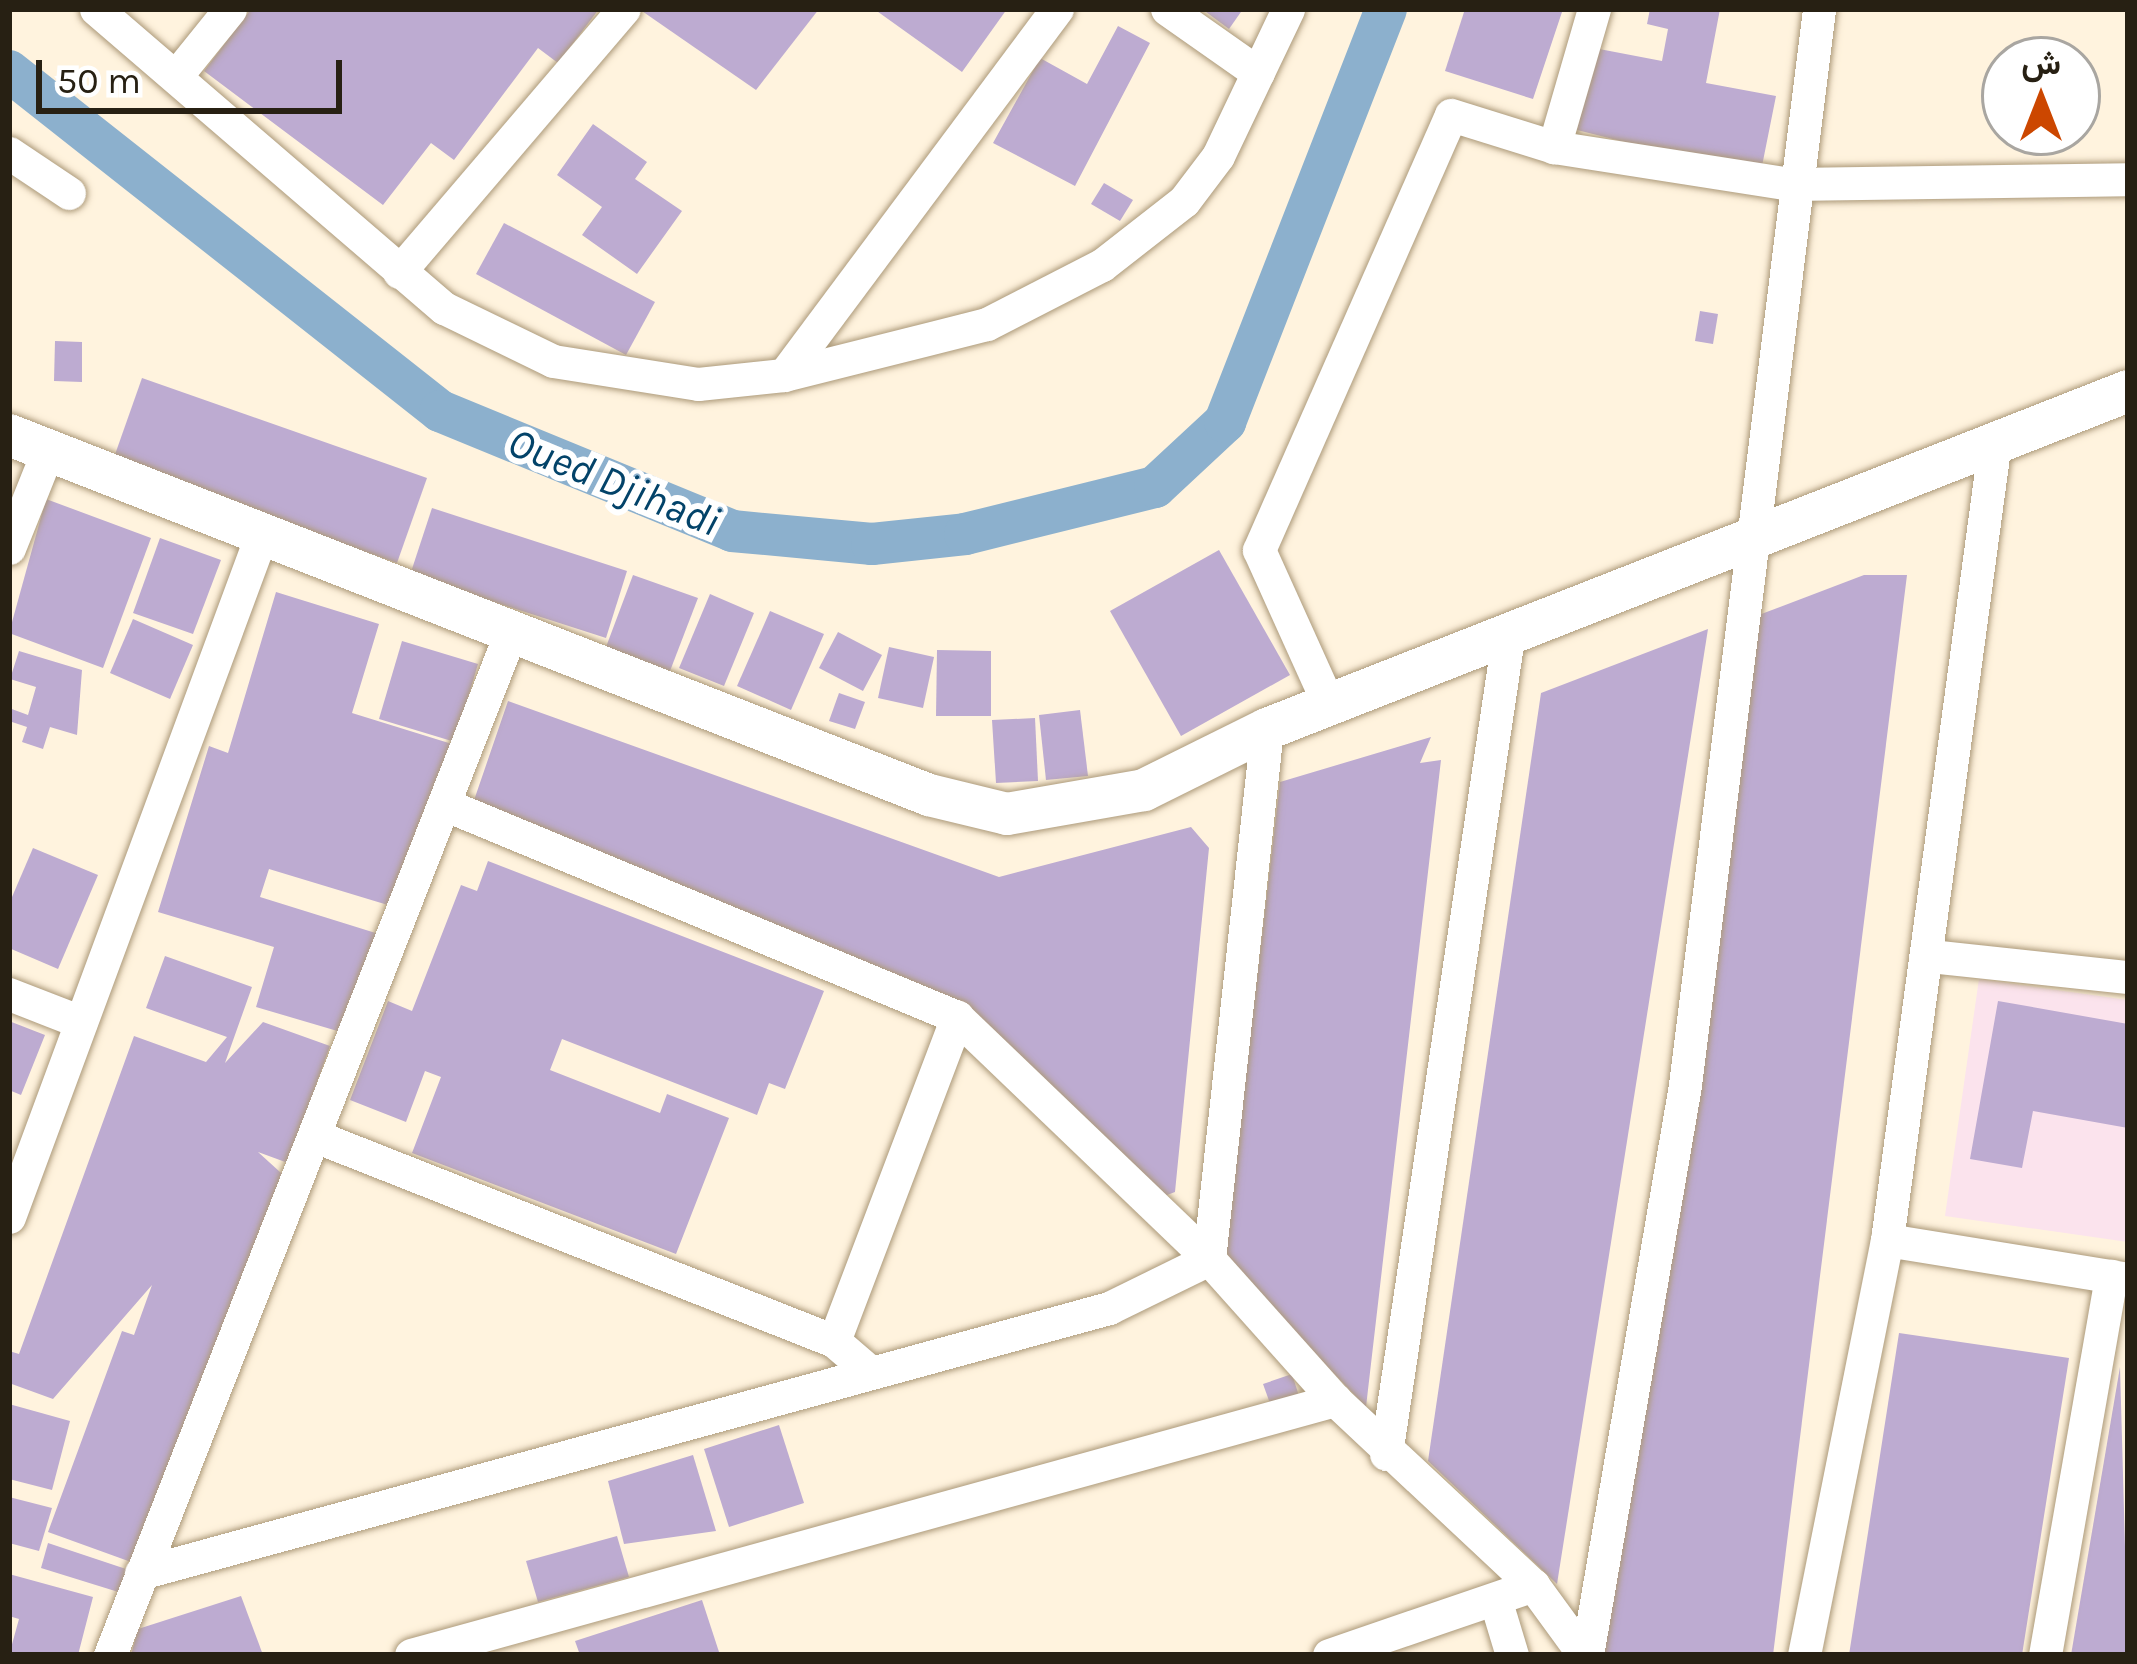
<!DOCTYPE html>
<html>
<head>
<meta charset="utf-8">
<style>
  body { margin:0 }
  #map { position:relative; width:2137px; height:1664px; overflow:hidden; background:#fff3de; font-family:Karla,Vazirmatn,sans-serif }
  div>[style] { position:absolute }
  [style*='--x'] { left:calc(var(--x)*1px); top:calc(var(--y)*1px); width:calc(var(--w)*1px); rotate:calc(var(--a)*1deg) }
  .education>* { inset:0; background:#fbe3ed }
  .canal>* { height:42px; margin:-21px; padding:0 21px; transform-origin:21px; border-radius:21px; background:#8cb0cd }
  .building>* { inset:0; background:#bdabd1 }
  .roads { filter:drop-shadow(0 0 3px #ad9a7a) drop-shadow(0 0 3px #ad9a7a) }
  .minor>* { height:33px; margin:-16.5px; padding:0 16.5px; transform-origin:16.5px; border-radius:16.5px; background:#fff }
  .tertiary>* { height:42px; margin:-21px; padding:0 21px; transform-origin:21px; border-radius:21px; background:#fff }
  span { translate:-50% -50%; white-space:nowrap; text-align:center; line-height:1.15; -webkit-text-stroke:12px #fff; paint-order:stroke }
  .water-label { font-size:42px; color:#034369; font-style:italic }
  .frame { position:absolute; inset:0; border:12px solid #272013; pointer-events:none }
  .north { position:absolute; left:1981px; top:36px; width:120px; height:120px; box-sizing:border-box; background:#fff; border:3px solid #a9a6a1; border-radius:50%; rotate:0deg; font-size:33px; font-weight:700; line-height:48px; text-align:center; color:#272013 }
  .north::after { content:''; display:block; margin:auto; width:42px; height:54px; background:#cc4700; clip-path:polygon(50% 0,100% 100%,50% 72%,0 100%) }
  .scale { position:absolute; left:36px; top:60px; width:306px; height:54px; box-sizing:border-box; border:6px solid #272013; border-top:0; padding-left:15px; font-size:36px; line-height:42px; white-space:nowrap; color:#272013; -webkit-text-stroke:9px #fff; paint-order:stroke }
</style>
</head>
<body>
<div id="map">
  <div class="education">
    <div style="clip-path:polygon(1979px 979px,2128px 1000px,2128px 1242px,1945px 1216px)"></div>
  </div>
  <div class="canal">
    <div style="--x:9;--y:71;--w:549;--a:38.27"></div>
    <div style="--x:440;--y:411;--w:316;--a:22.3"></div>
    <div style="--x:732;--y:531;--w:141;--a:5.3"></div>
    <div style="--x:872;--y:544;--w:94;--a:-6.1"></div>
    <div style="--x:965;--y:534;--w:196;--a:-13.9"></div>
    <div style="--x:1155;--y:487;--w:96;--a:-42.9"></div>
    <div style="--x:1225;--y:422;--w:443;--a:-68.7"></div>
  </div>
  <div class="building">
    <div style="clip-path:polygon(251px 9px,599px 9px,558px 63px,538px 48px,454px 160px,431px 143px,383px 205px,204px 71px)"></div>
    <div style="clip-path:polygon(639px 9px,819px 9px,756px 90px)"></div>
    <div style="clip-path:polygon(874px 9px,1007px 9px,962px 72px)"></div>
    <div style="clip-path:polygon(1202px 9px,1243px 9px,1229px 29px)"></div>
    <div style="clip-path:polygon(1465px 9px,1563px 9px,1533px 99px,1445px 71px)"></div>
    <div style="clip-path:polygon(1650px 9px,1720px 9px,1706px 83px,1776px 96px,1760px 176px,1577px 130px,1594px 48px,1662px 61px,1668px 29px,1647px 24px)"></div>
    <div style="clip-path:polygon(1118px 26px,1150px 43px,1075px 186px,993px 143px,1040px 58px,1087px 84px)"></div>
    <div style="clip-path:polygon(593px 124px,647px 162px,635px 179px,682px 211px,637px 274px,582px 235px,602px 207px,557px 175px)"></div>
    <div style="clip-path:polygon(1104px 183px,1133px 200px,1120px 221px,1091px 204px)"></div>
    <div style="clip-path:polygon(504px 223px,655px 302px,626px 355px,476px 274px)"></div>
    <div style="clip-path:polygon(1700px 311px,1718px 314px,1713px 344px,1695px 341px)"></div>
    <div style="clip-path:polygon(55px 341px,82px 342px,82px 382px,54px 381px)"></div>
    <div style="clip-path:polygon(142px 378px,427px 478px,397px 563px,112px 463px)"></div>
    <div style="clip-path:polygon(46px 499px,151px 538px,103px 668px,9px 633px)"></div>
    <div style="clip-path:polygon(432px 508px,627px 571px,606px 638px,410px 575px)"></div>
    <div style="clip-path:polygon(160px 538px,221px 560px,193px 634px,133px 613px)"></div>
    <div style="clip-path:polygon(1219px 550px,1290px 675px,1181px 736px,1110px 611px)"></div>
    <div style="clip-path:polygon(633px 575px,698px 598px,670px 671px,606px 647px)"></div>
    <div style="clip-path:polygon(1864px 575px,1907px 575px,1773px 1655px,1604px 1655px,1756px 616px)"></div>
    <div style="clip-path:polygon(276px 592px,379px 624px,352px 713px,452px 744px,401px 909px,269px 869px,260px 897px,382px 935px,351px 1035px,256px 1007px,274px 947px,158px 912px,209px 746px,228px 753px)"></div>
    <div style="clip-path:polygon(710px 594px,754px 613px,724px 686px,679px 668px)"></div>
    <div style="clip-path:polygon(770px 611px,824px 634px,791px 710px,737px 686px)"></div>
    <div style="clip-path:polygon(133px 619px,193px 645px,170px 699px,110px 673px)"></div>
    <div style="clip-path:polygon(1708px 629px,1557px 1584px,1428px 1461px,1541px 693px)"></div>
    <div style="clip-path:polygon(838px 632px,882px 655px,863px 691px,819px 668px)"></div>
    <div style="clip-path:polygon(402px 641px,478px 664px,455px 742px,379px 719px)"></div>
    <div style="clip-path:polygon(889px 647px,934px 657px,923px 708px,878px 698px)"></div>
    <div style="clip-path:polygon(937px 650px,991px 651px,991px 716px,936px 716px)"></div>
    <div style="clip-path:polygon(19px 651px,82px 670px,77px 735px,50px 727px,43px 749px,22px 742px,27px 727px,9px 721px,9px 708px,28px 715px,36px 687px,10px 679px)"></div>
    <div style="clip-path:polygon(839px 693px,865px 702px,855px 729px,829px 721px)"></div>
    <div style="clip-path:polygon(508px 701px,999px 877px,1191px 827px,1209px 848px,1175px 1192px,1141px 1205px,967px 1017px,470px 812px)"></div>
    <div style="clip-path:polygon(1080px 710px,1088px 776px,1046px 780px,1039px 715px)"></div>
    <div style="clip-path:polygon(1035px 718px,1038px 781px,996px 783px,992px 720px)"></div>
    <div style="clip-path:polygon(1431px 737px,1420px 763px,1441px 760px,1366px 1407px,1224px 1259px,1280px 782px)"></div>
    <div style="clip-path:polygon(33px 848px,98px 875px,58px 969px,9px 948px,9px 904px)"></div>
    <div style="clip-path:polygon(488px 861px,824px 991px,785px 1089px,769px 1083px,757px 1115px,562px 1039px,550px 1070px,660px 1113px,667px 1094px,729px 1118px,676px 1254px,412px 1153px,441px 1077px,425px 1071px,406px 1122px,350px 1100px,388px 1001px,412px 1011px,461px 885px,477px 891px)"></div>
    <div style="clip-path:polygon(165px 956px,252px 987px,225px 1063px,263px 1022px,330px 1046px,288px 1163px,258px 1152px,291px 1182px,131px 1562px,48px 1532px,122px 1331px,134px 1335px,152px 1285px,53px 1399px,9px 1383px,9px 1351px,19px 1354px,134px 1036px,206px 1062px,227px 1037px,146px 1008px)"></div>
    <div style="clip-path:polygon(1998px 1001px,2128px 1024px,2128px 1128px,2033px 1111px,2022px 1168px,1970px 1159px)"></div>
    <div style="clip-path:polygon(9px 1021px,45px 1035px,21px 1095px,9px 1090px)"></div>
    <div style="clip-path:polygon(1899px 1333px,2069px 1358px,2022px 1655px,1849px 1655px)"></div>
    <div style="clip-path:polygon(2120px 1367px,2128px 1655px,2071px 1655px)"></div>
    <div style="clip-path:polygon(1292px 1374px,1300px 1399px,1272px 1409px,1263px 1384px)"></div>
    <div style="clip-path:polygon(9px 1404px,70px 1421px,52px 1490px,9px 1479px)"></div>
    <div style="clip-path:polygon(779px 1425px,804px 1503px,729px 1527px,704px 1449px)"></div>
    <div style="clip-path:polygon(693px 1455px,716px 1531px,624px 1544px,608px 1481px)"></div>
    <div style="clip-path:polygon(9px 1497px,52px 1508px,39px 1551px,9px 1543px)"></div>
    <div style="clip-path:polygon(617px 1536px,629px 1577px,538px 1602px,526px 1561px)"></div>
    <div style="clip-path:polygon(48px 1543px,135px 1572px,128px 1595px,41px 1568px)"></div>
    <div style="clip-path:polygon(9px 1574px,93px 1597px,78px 1655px,9px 1655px,19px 1619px,9px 1616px)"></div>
    <div style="clip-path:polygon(241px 1596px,263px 1655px,131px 1655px,138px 1629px)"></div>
    <div style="clip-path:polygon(702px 1600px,720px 1655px,580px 1655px,575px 1641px)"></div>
  </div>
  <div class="roads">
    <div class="minor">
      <div style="--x:96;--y:9;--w:459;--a:40.7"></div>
      <div style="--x:444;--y:308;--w:121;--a:25.9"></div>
      <div style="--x:553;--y:361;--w:147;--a:9"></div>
      <div style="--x:698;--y:384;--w:86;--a:-6"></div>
      <div style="--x:784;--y:375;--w:209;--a:-14.1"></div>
      <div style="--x:987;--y:324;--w:129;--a:-27.2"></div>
      <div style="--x:1102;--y:265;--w:104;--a:-38"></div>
      <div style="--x:1184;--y:201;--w:56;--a:-52.9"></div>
      <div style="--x:1218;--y:156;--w:163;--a:-64.5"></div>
      <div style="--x:1167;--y:9;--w:111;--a:35.1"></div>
      <div style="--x:1594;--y:9;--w:144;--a:106.2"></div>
      <div style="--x:1554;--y:147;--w:239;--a:8.9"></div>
      <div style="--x:1790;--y:184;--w:338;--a:-0.8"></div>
      <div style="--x:176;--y:76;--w:86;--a:-51.1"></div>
      <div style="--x:9;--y:153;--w:72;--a:33.7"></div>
      <div style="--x:399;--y:272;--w:346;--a:-49.5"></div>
      <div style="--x:784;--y:375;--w:457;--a:-53.3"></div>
      <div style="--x:9;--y:548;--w:108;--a:-68.2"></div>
      <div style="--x:1329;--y:705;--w:170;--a:-114.3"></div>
      <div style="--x:1259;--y:550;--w:475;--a:-66.2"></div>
      <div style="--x:1451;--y:115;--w:108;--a:17.3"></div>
      <div style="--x:451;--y:807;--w:548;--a:22.54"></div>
      <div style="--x:957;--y:1017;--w:349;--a:43.8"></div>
      <div style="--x:1209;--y:1259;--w:189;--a:48.2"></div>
      <div style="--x:1930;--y:956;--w:199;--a:6.1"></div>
      <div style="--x:9;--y:994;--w:77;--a:21.3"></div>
      <div style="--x:315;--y:1136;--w:558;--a:21.55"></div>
      <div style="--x:834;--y:1341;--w:46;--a:40.6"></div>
      <div style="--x:9;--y:1217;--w:723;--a:-69.69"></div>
      <div style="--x:1887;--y:1240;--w:244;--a:9.2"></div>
      <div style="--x:834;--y:1341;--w:347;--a:-69.2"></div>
      <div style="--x:1386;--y:1454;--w:825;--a:-81.5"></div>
      <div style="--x:141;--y:1573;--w:1004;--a:-15.31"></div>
      <div style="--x:1109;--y:1308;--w:111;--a:-26.1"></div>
      <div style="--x:1209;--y:1259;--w:533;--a:-83.75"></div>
      <div style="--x:1496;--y:1602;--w:55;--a:73.2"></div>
      <div style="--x:110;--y:1655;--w:1099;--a:-68.6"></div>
      <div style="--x:411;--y:1655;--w:959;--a:-15.43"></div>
      <div style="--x:1335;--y:1400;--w:271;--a:43.1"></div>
      <div style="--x:1533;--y:1585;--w:87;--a:53.9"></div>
      <div style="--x:1329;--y:1655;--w:216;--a:-18.9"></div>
      <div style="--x:1587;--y:1655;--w:578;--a:-80.24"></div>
      <div style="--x:1685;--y:1085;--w:1084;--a:-82.9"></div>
      <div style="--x:1804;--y:1655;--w:423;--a:-78.7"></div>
      <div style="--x:1887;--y:1240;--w:798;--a:-82.3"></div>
      <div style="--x:2045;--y:1655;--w:385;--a:-80.1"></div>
    </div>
    <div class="tertiary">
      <div style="--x:9;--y:435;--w:988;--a:21.37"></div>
      <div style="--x:929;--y:795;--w:80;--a:13.7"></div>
      <div style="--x:1007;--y:814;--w:139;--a:-9.9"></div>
      <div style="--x:1144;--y:790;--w:137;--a:-26.4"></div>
      <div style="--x:1267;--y:729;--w:925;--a:-21.43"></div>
    </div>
  </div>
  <div class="water-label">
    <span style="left:614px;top:482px;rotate:22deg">Oued Djihadi</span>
  </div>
  <div class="frame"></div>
  <div class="north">ش</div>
  <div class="scale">50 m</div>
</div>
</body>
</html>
